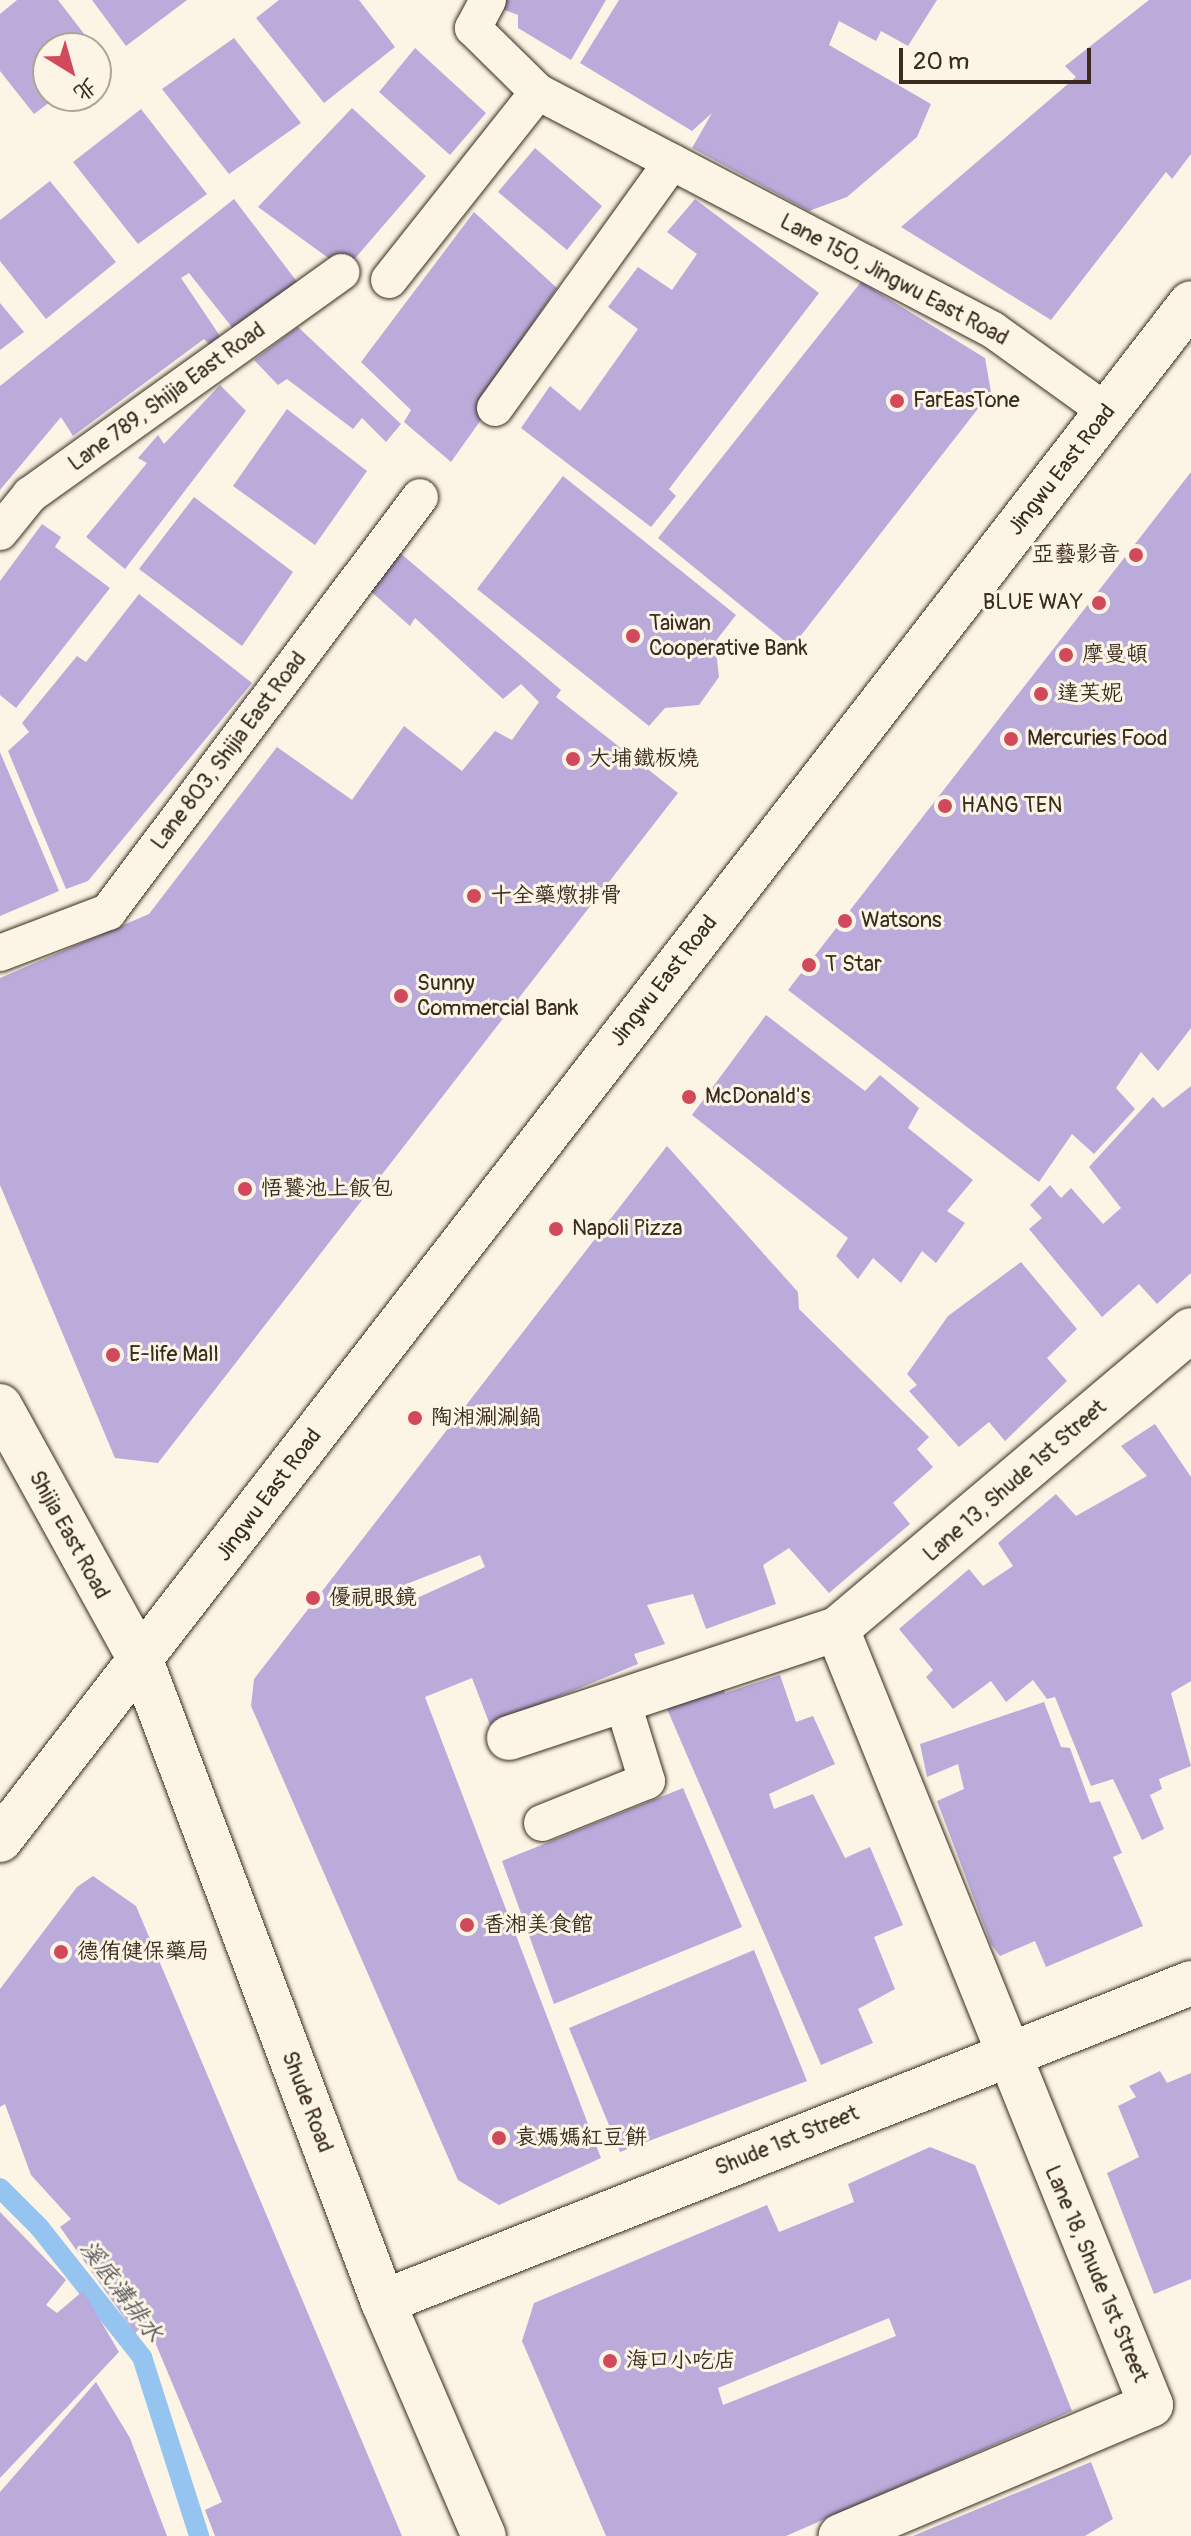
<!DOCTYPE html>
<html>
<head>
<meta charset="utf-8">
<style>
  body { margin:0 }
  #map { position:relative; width:1191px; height:2536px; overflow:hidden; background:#fcf5e5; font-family:Pangolin,"LXGW WenKai TC",sans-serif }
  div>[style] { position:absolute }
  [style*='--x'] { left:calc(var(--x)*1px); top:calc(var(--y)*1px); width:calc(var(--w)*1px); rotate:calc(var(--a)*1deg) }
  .stream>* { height:20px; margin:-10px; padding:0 10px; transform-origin:10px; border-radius:10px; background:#96c4f1 }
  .building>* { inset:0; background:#baabdb }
  .roads { filter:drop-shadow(0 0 2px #3b2a1e) drop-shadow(0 0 2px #3b2a1e) }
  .service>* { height:36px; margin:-18px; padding:0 18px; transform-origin:18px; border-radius:18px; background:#fcf5e5 }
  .minor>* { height:44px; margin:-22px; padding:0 22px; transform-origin:22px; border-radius:22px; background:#fcf5e5 }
  .tertiary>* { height:44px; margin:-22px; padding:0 22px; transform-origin:22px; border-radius:22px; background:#fcf5e5 }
  .dots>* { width:22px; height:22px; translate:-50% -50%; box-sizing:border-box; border:4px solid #fcf5e5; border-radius:50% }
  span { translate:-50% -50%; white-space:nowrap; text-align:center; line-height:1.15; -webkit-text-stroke:6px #fcf5e5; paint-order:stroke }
  .street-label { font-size:22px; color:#3b2a1e }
  .poi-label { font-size:22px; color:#3b2a1e }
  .left { translate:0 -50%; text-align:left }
  .right { translate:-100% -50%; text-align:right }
  .water-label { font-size:24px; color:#56585d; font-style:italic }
  .north { position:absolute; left:32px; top:32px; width:80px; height:80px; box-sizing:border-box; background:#fcf5e5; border:2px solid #afa495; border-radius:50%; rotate:143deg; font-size:22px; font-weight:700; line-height:32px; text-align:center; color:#3b2a1e }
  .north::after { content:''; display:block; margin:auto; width:28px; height:36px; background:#d1495b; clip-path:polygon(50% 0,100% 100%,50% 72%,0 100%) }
  .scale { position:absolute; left:899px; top:48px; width:192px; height:36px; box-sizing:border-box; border:4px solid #3b2a1e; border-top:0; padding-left:10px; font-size:24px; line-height:28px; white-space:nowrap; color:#3b2a1e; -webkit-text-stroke:6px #fcf5e5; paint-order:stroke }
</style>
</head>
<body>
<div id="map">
  <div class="stream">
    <div style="--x:0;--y:2188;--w:55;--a:45"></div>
    <div style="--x:39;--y:2227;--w:166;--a:51.6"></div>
    <div style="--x:142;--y:2357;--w:188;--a:72.3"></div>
  </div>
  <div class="building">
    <div style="clip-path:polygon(17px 0,58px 0,95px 48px,48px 48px,48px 96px,58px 96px,34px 114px,0 71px,0 14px)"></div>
    <div style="clip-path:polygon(92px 0,187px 0,126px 46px)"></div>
    <div style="clip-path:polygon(279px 0,359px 0,395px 47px,324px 103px,256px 18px)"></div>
    <div style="clip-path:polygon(501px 0,606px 0,571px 60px,518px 28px,518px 15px,497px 7px)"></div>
    <div style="clip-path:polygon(619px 0,937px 0,908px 46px,881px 31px,876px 41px,839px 21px,829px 45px,931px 104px,917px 137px,847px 197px,809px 211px,692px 148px,712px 113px,692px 131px,580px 63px)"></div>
    <div style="clip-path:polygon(1149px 0,1191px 0,1191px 154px,1172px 179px,1166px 172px,1051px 320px,901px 227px,1076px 77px,1065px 66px)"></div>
    <div style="clip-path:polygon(234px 38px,301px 123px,229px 174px,162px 89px)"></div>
    <div style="clip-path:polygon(415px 48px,486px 113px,450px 155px,379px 92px)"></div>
    <div style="clip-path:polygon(352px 108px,426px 176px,345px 270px,258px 207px)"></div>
    <div style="clip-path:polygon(141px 109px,207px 194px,138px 244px,73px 162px)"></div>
    <div style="clip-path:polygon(535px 148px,602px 206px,567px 250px,498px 192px)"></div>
    <div style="clip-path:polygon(50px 181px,116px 262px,46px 319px,0 261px,0 220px)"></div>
    <div style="clip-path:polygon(234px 199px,298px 283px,235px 331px,189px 273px,181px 278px,222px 339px,212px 347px,204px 339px,73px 436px,61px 417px,0 490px,0 386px)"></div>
    <div style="clip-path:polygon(695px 199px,819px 293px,669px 489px,676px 496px,651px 527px,521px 428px,550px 386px,580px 411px,638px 329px,608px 307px,638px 267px,672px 290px,697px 254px,667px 232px)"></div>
    <div style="clip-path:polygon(474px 212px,557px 288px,478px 403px,488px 410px,451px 462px,404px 422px,411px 410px,361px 362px)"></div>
    <div style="clip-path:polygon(861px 282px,985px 358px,991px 392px,792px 647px,658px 538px)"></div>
    <div style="clip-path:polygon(0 303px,24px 332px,0 350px)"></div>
    <div style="clip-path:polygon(298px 327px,401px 424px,386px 442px,362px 418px,353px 429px,287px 379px,278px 385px,254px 360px)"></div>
    <div style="clip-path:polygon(220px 385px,246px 411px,125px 569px,86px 537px,147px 463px,138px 458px,158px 435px,164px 444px)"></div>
    <div style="clip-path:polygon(287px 409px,367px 471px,315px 545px,233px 486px)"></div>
    <div style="clip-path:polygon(1191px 472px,1191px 1028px,1158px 1071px,1141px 1052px,1116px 1088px,1135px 1109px,1094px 1154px,1072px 1134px,1039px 1182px,788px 990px)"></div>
    <div style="clip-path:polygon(563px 476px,736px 615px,715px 642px,719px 677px,699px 705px,665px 708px,649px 726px,477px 589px)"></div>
    <div style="clip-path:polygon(194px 497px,293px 572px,242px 646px,139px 569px)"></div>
    <div style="clip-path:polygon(42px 524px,61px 537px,55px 547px,110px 588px,16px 708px,0 695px,0 581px)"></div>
    <div style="clip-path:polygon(399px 552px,561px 690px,556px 697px,678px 793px,158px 1463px,115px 1458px,0 1185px,0 978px,149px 914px,277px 747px,352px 800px,404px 726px,462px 771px,495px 731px,512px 740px,539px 702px,521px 684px,503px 699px,415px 618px,410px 626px,367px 588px)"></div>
    <div style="clip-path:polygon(139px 594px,252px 683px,88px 881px,66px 889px,8px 751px,29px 732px,22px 723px,77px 656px,86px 662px)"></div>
    <div style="clip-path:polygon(0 752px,59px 891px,0 916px)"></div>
    <div style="clip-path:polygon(766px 1015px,865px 1091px,880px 1075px,919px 1108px,908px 1128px,973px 1180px,947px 1211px,965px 1223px,936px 1263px,922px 1251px,901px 1283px,873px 1258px,858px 1279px,836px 1256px,848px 1238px,692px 1115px)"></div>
    <div style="clip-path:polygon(1191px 1086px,1191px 1273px,1157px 1304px,1139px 1284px,1102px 1317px,1029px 1229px,1042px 1218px,1030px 1205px,1050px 1185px,1061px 1198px,1071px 1188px,1103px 1224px,1121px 1208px,1089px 1167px,1153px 1097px,1163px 1108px)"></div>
    <div style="clip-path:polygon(evenodd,667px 1146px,798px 1292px,799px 1309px,929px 1437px,917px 1449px,933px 1467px,893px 1503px,910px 1524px,829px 1593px,789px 1548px,763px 1565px,776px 1604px,706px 1629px,693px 1594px,647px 1605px,665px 1644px,634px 1654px,638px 1664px,490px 1725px,472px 1678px,425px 1697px,601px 2158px,499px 2205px,458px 2180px,251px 1706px,254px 1679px,667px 1146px,480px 1555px,485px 1567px,393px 1609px,384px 1593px,480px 1555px)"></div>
    <div style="clip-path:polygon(1021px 1262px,1077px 1329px,1047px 1358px,1067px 1381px,1005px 1441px,989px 1422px,959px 1447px,909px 1391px,917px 1385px,907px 1374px,948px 1316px)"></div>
    <div style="clip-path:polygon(1155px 1424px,1191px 1477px,1191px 1681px,1171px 1693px,1191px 1766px,1159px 1779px,1162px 1789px,1150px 1795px,1164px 1829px,1142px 1840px,1113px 1779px,1091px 1786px,1055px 1697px,1047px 1699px,1033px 1680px,1006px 1702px,991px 1681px,953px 1709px,926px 1677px,933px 1670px,899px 1629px,969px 1569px,983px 1586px,1013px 1566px,998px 1543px,1056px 1494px,1076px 1516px,1147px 1476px,1121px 1446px)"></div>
    <div style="clip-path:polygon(780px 1675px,796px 1722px,813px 1716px,835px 1764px,769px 1794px,774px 1809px,813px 1794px,845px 1858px,870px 1847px,903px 1925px,874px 1937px,895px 1989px,858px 2009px,873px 2043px,821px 2065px,664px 1702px,722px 1681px,725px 1693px)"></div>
    <div style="clip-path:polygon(1044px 1702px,1061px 1747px,1070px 1748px,1090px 1803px,1100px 1801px,1122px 1853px,1113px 1857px,1143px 1926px,1046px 1967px,1035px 1941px,1000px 1956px,991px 1944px,937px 1801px,964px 1789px,958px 1764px,927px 1777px,920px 1744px)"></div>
    <div style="clip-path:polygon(683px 1788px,742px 1927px,554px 2004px,502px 1861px)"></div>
    <div style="clip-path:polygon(93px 1876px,136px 1906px,402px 2536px,215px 2536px,205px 2510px,222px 2502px,147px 2323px,135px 2333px,60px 2227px,71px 2219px,31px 2175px,5px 2104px,0 2107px,0 1989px,77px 1887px)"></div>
    <div style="clip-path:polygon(754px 1950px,807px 2081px,620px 2152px,569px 2028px)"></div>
    <div style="clip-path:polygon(1160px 2071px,1167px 2083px,1191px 2073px,1191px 2279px,1154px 2294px,1107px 2173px,1139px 2157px,1118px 2106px,1136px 2097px,1129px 2086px)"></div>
    <div style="clip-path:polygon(evenodd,930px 2147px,975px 2165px,1072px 2411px,786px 2536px,606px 2536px,522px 2341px,534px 2303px,767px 2205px,779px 2232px,854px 2202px,848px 2184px,930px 2147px,889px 2318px,896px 2336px,723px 2405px,718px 2388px,889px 2318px)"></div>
    <div style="clip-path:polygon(0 2212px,66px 2280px,46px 2305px,57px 2313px,83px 2291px,119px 2352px,0 2478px)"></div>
    <div style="clip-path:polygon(96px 2382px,130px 2438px,167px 2536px,0 2536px,0 2492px)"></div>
    <div style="clip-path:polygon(1091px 2462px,1113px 2519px,1085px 2536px,913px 2536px)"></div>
  </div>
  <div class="roads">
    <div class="service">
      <div style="--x:488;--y:0;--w:32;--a:118"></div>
      <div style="--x:473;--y:28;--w:91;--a:44.6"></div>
      <div style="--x:538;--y:92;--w:513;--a:27.61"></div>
      <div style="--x:993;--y:330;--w:140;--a:35.7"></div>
      <div style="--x:389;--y:280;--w:240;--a:-51.6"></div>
      <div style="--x:495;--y:408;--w:303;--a:-54.3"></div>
      <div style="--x:0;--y:532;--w:48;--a:-51"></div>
      <div style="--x:30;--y:495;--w:383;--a:-35.6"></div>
      <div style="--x:0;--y:953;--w:116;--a:-20.8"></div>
      <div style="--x:108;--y:912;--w:519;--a:-53.06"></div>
      <div style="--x:542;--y:1823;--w:113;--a:-21.8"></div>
      <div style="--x:647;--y:1781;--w:85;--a:-107.2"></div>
    </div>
    <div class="minor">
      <div style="--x:0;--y:1406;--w:294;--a:61.1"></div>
      <div style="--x:837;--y:1629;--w:837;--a:67.97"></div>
      <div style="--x:1151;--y:2405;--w:337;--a:157.1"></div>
      <div style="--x:509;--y:1738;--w:346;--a:-18.4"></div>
      <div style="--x:837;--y:1629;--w:463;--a:-40.2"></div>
      <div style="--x:383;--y:2302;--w:869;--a:-21.54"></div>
    </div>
    <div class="tertiary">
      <div style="--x:142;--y:1663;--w:683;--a:69.34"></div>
      <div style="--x:383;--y:2302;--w:255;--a:66.7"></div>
      <div style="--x:0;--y:1840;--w:1944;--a:-52.23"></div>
    </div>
  </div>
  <div class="dots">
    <div style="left:897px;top:401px;background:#d1495b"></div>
    <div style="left:1136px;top:555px;background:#d1495b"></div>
    <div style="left:1099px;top:603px;background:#d1495b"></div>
    <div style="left:633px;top:636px;background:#d1495b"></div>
    <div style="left:1066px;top:655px;background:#d1495b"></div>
    <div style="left:1041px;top:694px;background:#d1495b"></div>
    <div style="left:1011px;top:739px;background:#d1495b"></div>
    <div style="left:573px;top:759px;background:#d1495b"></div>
    <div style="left:945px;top:806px;background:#d1495b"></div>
    <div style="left:474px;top:896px;background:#d1495b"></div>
    <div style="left:845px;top:921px;background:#d1495b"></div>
    <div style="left:809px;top:965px;background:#d1495b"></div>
    <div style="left:401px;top:996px;background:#d1495b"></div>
    <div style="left:689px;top:1097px;background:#d1495b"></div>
    <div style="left:245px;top:1189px;background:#d1495b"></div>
    <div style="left:556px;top:1229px;background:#d1495b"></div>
    <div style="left:113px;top:1355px;background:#d1495b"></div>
    <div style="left:415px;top:1418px;background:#d1495b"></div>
    <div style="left:313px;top:1598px;background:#d1495b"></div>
    <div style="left:467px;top:1925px;background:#d1495b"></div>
    <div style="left:61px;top:1952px;background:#d1495b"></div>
    <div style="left:499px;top:2138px;background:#d1495b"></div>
    <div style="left:610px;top:2361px;background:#d1495b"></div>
  </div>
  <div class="street-label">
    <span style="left:894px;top:280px;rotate:28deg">Lane 150, Jingwu East Road</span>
    <span style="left:167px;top:397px;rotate:-36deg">Lane 789, Shijia East Road</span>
    <span style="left:1062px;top:470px;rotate:-52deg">Jingwu East Road</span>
    <span style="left:229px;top:751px;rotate:-53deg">Lane 803, Shijia East Road</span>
    <span style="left:664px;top:981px;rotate:-52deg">Jingwu East Road</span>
    <span style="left:1015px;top:1481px;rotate:-41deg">Lane 13, Shude 1st Street</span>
    <span style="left:269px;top:1495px;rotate:-53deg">Jingwu East Road</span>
    <span style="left:69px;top:1535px;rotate:61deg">Shijia East Road</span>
    <span style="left:307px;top:2102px;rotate:69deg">Shude Road</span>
    <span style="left:787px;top:2141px;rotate:-22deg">Shude 1st Street</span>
    <span style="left:1096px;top:2274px;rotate:67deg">Lane 18, Shude 1st Street</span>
  </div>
  <div class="poi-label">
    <span class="left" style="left:913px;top:401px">FarEasTone</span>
    <span class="right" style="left:1120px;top:555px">亞藝影音</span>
    <span class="right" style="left:1083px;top:603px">BLUE WAY</span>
    <span class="left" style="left:649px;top:636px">Taiwan<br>Cooperative Bank</span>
    <span class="left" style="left:1082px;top:655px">摩曼頓</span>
    <span class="left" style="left:1057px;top:694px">達芙妮</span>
    <span class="left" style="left:1027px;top:739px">Mercuries Food</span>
    <span class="left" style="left:589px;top:759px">大埔鐵板燒</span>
    <span class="left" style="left:961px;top:806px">HANG TEN</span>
    <span class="left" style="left:490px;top:896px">十全藥燉排骨</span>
    <span class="left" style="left:861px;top:921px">Watsons</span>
    <span class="left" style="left:825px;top:965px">T Star</span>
    <span class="left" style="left:417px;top:996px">Sunny<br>Commercial Bank</span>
    <span class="left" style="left:705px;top:1097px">McDonald's</span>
    <span class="left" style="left:261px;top:1189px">悟饕池上飯包</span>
    <span class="left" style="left:572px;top:1229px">Napoli Pizza</span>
    <span class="left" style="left:129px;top:1355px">E-life Mall</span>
    <span class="left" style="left:431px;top:1418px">陶湘涮涮鍋</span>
    <span class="left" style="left:329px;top:1598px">優視眼鏡</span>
    <span class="left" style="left:483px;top:1925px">香湘美食館</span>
    <span class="left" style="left:77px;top:1952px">德侑健保藥局</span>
    <span class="left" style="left:515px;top:2138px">袁媽媽紅豆餅</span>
    <span class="left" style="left:626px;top:2361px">海口小吃店</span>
  </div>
  <div class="water-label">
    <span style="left:121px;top:2291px;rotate:53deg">溪底溝排水</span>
  </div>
  <div class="north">北</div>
  <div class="scale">20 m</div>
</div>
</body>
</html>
